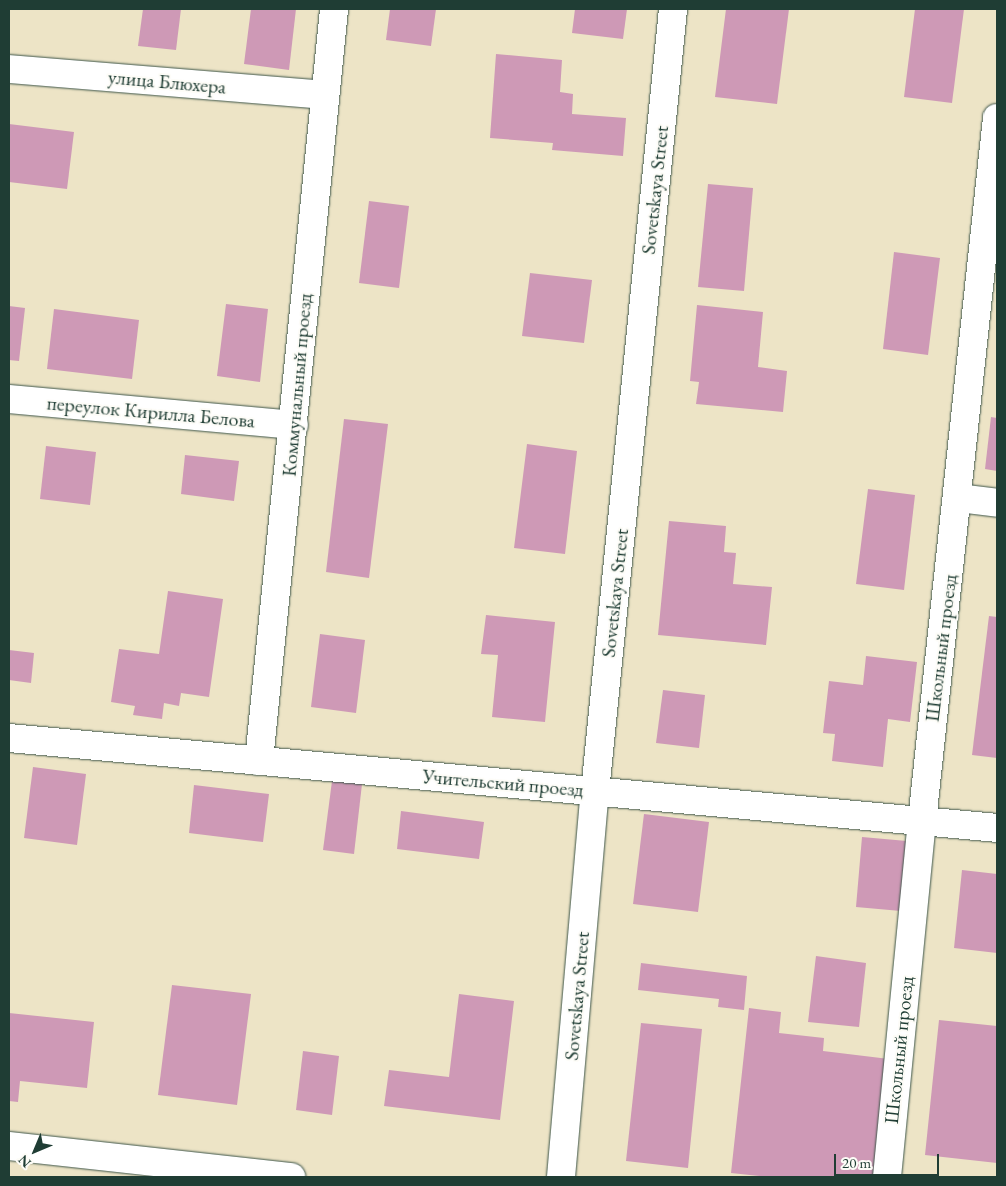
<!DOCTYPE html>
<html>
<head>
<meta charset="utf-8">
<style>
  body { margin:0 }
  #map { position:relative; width:1006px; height:1186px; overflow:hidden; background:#ede4c6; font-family:"EB Garamond",serif }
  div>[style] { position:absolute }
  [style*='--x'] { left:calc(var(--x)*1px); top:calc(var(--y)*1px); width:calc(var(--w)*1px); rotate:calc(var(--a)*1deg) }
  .building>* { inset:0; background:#ce99b6 }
  .roads { filter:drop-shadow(0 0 1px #3e564a) drop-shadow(0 0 1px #3e564a) }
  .street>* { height:28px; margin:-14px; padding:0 14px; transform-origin:14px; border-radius:14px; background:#fff }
  .secondary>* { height:28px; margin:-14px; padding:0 14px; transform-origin:14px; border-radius:14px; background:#fff }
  span { translate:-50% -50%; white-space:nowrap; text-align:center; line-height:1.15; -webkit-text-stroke:4px #fdfcf7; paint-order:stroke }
  .street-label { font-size:20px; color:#1f3d34 }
  .frame { position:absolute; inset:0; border:10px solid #1f3d34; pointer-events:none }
  .north { position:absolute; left:10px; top:1126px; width:50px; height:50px; -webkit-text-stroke:4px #fdfcf7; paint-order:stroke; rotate:225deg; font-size:14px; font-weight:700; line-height:20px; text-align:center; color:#1f3d34 }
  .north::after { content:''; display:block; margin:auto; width:18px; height:22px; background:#1f3d34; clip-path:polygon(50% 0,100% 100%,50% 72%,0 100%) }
  .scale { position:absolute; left:834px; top:1154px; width:105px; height:22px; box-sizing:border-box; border:2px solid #1f3d34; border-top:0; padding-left:6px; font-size:15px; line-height:18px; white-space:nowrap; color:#1f3d34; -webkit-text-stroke:4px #fdfcf7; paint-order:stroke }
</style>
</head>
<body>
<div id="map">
  <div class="building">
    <div style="clip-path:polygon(143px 9px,181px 9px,176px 50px,138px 46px)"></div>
    <div style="clip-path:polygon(251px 9px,296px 9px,289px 70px,244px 64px)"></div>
    <div style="clip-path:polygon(390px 9px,436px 9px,431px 46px,386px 40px)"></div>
    <div style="clip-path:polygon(575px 9px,627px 9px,623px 39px,572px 33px)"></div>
    <div style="clip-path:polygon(726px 9px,789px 9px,777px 104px,715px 97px)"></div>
    <div style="clip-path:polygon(915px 9px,964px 9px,952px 103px,904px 97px)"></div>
    <div style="clip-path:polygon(496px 54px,562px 60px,560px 92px,573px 94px,572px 114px,626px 118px,623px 156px,552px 150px,553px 143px,490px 138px)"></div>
    <div style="clip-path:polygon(9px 124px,74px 132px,67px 189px,9px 182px)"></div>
    <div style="clip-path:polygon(708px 184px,753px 188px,744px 291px,698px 287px)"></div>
    <div style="clip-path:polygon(369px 201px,409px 206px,399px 288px,359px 283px)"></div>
    <div style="clip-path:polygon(894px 252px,940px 258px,928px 355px,883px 349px)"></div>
    <div style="clip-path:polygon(530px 273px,592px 280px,584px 343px,522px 336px)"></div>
    <div style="clip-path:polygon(226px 304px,268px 309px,260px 382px,217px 376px)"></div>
    <div style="clip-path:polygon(697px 305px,763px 312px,758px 367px,787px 371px,783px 412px,696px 404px,699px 382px,690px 381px)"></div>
    <div style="clip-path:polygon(9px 306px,25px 308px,19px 361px,9px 360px)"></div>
    <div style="clip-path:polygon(54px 309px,139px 320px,132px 379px,47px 369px)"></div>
    <div style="clip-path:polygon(991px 417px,997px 418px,997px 471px,985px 469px)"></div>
    <div style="clip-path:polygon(344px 419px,388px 424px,369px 578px,326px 572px)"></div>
    <div style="clip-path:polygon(527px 444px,577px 451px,565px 554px,514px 548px)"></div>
    <div style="clip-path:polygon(46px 446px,96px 452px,90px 505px,40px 499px)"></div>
    <div style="clip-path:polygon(185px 455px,239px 461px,234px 501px,181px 494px)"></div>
    <div style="clip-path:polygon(868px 489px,915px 495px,904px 590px,856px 584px)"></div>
    <div style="clip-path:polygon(669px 521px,726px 526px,724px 552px,736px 553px,733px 584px,772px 587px,766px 645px,658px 635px)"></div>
    <div style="clip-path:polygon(168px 591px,223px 599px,209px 697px,181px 693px,179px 706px,164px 703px,162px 719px,133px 715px,135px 706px,111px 702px,119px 649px,159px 654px)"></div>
    <div style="clip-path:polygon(486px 615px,555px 622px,545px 722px,492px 717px,498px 655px,481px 654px)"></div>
    <div style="clip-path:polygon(989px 616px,997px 617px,997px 758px,972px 755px)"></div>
    <div style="clip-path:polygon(320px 634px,365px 640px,356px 713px,311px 707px)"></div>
    <div style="clip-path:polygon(9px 650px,34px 653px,31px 683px,9px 680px)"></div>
    <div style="clip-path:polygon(866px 656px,917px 662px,910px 722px,888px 719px,883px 767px,832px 761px,835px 734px,823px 733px,829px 681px,863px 685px)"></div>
    <div style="clip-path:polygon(663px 690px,705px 695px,699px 748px,656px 743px)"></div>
    <div style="clip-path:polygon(33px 767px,86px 774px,77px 845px,24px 838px)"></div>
    <div style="clip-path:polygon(332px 781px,362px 784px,354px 854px,323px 850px)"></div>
    <div style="clip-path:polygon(194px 785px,269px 794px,263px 842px,189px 833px)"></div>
    <div style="clip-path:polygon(401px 811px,484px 822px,479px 859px,397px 849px)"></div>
    <div style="clip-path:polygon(644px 814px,709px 822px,698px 912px,633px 904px)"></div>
    <div style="clip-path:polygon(862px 837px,918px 842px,912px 912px,856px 907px)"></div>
    <div style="clip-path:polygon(962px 870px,997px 874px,997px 953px,954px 948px)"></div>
    <div style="clip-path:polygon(816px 956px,866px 963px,859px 1027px,808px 1022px)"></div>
    <div style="clip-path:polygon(641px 963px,747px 976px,744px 1010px,718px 1007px,719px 999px,638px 990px)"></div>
    <div style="clip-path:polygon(172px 985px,251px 994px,237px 1105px,158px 1095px)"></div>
    <div style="clip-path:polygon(459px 994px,514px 1001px,500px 1120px,384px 1106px,389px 1070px,449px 1077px)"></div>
    <div style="clip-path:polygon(749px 1008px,781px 1012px,779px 1033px,824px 1038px,823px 1051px,889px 1059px,876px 1177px,768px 1177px,731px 1173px)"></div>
    <div style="clip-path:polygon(9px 1013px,94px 1022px,87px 1088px,20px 1081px,18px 1102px,9px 1101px)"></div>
    <div style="clip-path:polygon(939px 1020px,997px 1026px,997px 1163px,925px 1155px)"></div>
    <div style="clip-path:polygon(641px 1023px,702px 1029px,688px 1168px,626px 1161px)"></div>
    <div style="clip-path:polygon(303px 1051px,339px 1056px,332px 1115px,296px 1110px)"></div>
  </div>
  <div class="roads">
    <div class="street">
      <div style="--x:9;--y:69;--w:316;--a:4.7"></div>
      <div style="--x:9;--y:399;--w:286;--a:5.2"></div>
      <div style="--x:959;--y:498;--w:38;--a:7"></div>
      <div style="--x:9;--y:738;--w:992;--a:5.2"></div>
      <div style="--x:259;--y:761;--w:756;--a:-84.3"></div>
      <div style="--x:887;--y:1177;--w:358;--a:-84.4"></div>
      <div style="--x:922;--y:821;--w:707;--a:-83.91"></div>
    </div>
    <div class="secondary">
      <div style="--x:9;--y:1146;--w:284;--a:6.3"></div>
      <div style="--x:561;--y:1177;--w:386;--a:-85"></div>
      <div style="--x:595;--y:792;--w:787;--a:-84.31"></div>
    </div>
  </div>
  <div class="street-label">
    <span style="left:167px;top:82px;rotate:5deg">улица Блюхера</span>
    <span style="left:655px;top:190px;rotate:-84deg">Sovetskaya Street</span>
    <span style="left:297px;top:385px;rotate:-85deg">Коммунальный проезд</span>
    <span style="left:151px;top:412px;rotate:5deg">переулок Кирилла Белова</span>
    <span style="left:615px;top:593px;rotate:-84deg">Sovetskaya Street</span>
    <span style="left:941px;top:648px;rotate:-83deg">Школьный проезд</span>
    <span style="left:503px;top:783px;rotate:5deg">Учительский проезд</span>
    <span style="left:577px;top:996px;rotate:-85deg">Sovetskaya Street</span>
    <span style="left:899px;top:1050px;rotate:-84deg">Школьный проезд</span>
  </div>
  <div class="frame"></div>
  <div class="north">N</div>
  <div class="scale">20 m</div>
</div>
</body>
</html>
